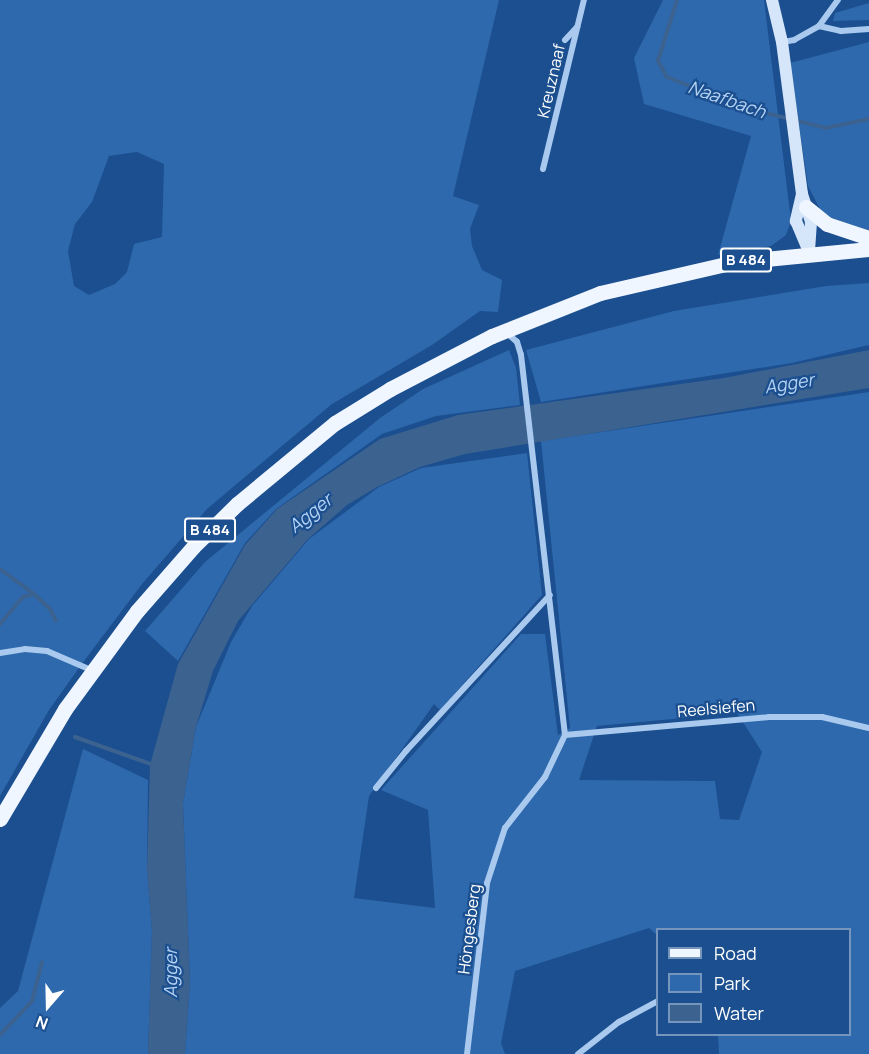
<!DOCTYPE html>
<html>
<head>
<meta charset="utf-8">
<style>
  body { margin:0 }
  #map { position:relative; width:869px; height:1054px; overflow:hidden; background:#1b4f8f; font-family:Manrope,sans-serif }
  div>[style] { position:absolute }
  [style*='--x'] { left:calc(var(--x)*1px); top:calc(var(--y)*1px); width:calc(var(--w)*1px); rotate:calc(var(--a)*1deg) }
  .green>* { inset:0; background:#2e69ad }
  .water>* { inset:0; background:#3c6290 }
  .stream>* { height:4px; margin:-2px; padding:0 2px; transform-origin:2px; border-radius:2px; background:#3c6290 }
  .street>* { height:6px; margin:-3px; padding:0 3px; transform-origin:3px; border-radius:3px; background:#a9c9ee }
  .secondary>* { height:12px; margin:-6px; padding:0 6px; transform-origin:6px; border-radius:6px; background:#d6e6fa }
  .primary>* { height:15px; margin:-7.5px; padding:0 7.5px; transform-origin:7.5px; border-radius:7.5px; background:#f0f6ff }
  span { translate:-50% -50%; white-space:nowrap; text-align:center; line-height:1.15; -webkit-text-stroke:4.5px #1b4f8f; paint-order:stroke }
  .shield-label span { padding:2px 4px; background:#1b4f8f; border:2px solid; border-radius:4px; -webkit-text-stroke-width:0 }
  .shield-label { font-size:15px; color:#fff; font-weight:700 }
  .street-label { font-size:16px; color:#fff }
  .water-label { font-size:18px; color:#b5d3f5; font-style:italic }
  .legend { position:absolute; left:656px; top:928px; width:195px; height:108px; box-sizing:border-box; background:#1b4f8f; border:2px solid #7695bc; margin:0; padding:8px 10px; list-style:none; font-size:18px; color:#fff }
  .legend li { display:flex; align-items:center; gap:12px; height:30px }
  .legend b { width:30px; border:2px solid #7695bc }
  .north { position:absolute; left:18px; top:976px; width:60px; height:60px; -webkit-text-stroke:4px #1b4f8f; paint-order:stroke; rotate:200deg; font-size:16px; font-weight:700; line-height:24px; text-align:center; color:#fff }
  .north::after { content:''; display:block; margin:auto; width:21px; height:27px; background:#fff; clip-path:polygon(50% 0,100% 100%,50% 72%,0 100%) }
</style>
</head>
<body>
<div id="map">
  <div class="green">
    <div style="clip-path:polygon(evenodd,0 0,499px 0,453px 196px,479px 205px,470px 229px,472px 246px,482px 270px,502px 280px,498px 312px,480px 311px,432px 345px,332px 404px,207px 509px,142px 584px,81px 665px,49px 710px,0 796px,0 0,137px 152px,164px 164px,162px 237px,134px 244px,127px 272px,115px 284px,89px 295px,74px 286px,68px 251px,75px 224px,92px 202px,109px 156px,137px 152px)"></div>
    <div style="clip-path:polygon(663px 0,764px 0,791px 221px,786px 235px,771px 246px,718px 255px,751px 136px,644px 104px,634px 58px)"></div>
    <div style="clip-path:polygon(869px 3px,869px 20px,833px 21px,835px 13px)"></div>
    <div style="clip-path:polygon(869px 42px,869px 231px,823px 215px,808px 186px,790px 63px)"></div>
    <div style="clip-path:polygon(869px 283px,869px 345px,792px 363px,541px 402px,526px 350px,674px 311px,826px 286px)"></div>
    <div style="clip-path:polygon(509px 350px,516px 368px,520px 405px,436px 416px,382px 434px,276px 509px,245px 543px,178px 661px,145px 631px,205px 562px,380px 418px,423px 389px)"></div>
    <div style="clip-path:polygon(evenodd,869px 392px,869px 1054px,719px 1054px,718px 1035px,850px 1034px,850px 930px,658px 930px,657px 935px,649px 928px,515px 971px,501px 1043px,505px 1054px,185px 1054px,190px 982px,183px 804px,196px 727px,231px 642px,252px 606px,309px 539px,379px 487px,421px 468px,527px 453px,542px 595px,440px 710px,434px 704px,369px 796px,354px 898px,435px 908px,428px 810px,381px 790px,521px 634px,545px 634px,558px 735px,570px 728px,541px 441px,869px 392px,737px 713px,762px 752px,739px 820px,720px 819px,715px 781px,579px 780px,597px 726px,737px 713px)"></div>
    <div style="clip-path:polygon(83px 749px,148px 780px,147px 869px,152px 931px,148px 1054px,0 1054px,0 1008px,18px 991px)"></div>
  </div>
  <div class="water">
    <div style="clip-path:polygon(869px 350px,869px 388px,465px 454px,420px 467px,377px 487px,347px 505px,308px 539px,238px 621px,213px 671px,196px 727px,183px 804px,190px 982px,185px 1054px,148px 1054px,152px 931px,147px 870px,150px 765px,178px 664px,245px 545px,277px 509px,380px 439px,458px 415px,724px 378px)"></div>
  </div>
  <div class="stream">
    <div style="--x:677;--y:0;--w:64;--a:107.3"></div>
    <div style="--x:658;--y:61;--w:18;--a:61"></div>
    <div style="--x:667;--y:77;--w:85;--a:21.4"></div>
    <div style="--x:746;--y:108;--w:82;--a:14"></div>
    <div style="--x:826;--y:128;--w:44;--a:-11.8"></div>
    <div style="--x:0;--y:569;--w:42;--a:36.3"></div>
    <div style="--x:0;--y:624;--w:35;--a:-50"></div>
    <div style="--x:23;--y:597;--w:11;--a:-15"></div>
    <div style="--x:34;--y:594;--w:22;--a:43"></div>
    <div style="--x:50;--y:609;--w:13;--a:63"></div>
    <div style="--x:75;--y:737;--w:83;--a:19.7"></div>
    <div style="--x:0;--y:1035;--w:47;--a:-46.7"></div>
    <div style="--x:32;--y:1001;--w:40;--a:-75.6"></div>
  </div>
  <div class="street">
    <div style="--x:819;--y:26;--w:23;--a:13"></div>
    <div style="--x:841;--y:31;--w:28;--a:-4"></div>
    <div style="--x:565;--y:40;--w:18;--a:-47"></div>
    <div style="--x:782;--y:42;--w:12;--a:-9"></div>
    <div style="--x:794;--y:40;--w:29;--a:-29"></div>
    <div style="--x:819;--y:26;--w:32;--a:-54"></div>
    <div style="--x:543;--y:169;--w:174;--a:-76.4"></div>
    <div style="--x:0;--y:653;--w:25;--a:-9"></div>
    <div style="--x:25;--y:649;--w:22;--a:5"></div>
    <div style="--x:47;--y:651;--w:48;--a:23.4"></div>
    <div style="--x:565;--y:735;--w:205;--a:-5"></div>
    <div style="--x:769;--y:717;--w:53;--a:0"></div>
    <div style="--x:822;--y:717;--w:48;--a:13.2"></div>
    <div style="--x:376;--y:788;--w:48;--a:-51"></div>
    <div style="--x:406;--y:751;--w:212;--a:-47.3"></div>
    <div style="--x:467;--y:1054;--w:172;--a:-83.3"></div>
    <div style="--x:487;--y:883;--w:58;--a:-71.9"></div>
    <div style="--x:505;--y:828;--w:65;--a:-51.9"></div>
    <div style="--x:545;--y:777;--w:47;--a:-64.5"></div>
    <div style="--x:565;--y:735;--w:383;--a:-96.6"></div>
    <div style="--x:521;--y:355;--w:14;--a:-107"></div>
    <div style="--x:517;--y:342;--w:15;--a:-138"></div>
    <div style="--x:578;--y:1054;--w:52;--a:-38"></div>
    <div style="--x:619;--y:1022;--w:44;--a:-28.3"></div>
  </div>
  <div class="secondary">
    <div style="--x:772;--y:0;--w:43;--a:76.6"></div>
    <div style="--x:782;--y:42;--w:153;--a:82.5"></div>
    <div style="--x:802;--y:194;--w:29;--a:72"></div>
    <div style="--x:811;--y:222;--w:30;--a:94"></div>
    <div style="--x:802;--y:194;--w:28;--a:103"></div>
    <div style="--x:796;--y:221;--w:34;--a:67"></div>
  </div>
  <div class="primary">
    <div style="--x:806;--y:207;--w:27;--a:39"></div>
    <div style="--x:827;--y:224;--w:44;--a:18.4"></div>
    <div style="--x:0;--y:819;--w:128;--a:-59.4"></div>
    <div style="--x:65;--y:709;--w:122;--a:-53.7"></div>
    <div style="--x:137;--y:611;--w:85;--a:-48.8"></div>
    <div style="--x:193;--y:547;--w:62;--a:-44.3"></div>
    <div style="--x:237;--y:504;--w:127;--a:-39.6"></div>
    <div style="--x:335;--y:423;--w:65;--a:-31.7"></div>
    <div style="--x:390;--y:389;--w:115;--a:-27.5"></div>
    <div style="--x:492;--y:336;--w:116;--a:-21.7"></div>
    <div style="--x:600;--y:293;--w:138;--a:-13"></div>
    <div style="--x:734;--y:262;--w:136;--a:-5.5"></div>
  </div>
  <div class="shield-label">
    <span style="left:746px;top:260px">B 484</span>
    <span style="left:210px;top:530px">B 484</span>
  </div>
  <div class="street-label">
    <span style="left:551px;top:81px;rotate:-77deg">Kreuznaaf</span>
    <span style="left:716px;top:708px;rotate:-5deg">Reelsiefen</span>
    <span style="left:469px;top:929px;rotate:-83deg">Höngesberg</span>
  </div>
  <div class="water-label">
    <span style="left:727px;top:99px;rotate:19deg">Naafbach</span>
    <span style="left:789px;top:383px;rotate:-9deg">Agger</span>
    <span style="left:310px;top:513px;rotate:-39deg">Agger</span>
    <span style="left:170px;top:973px;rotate:-90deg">Agger</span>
  </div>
  <ul class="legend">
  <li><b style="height:8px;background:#f0f6ff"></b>Road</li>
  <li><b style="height:16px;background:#2e69ad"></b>Park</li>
  <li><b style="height:16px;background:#3c6290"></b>Water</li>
  </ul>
  <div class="north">N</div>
</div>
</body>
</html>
